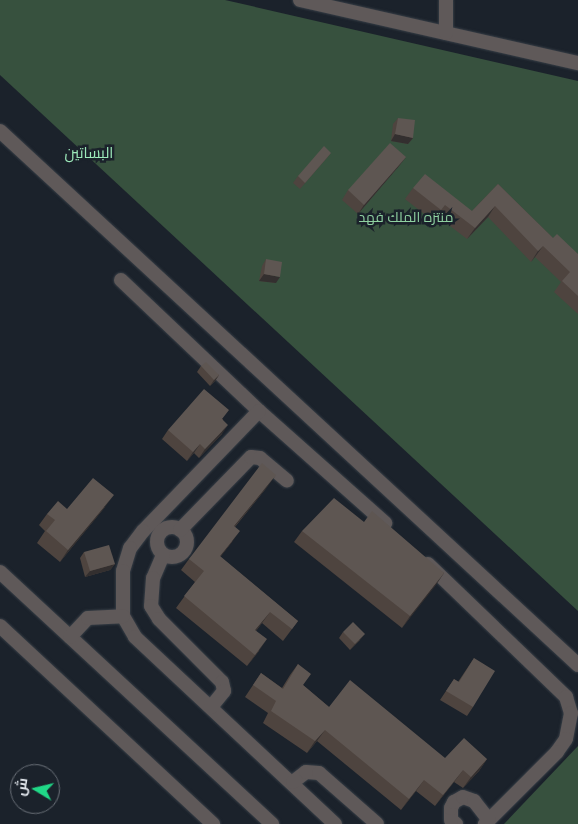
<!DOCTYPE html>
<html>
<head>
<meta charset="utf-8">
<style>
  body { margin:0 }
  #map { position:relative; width:578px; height:824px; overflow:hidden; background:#1b222b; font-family:"Space Grotesk",Cairo,sans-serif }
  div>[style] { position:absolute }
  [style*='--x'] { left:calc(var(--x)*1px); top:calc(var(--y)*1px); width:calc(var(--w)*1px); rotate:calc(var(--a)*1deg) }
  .green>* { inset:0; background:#37513e }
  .roads { filter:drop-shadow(0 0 1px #373e46) drop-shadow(0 0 1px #373e46) }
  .minor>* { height:14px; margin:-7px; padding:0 7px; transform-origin:7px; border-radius:7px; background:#5f5959 }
  .minor>.ring { margin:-7px; padding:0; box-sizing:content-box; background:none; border:14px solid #5f5959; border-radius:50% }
  .wall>* { inset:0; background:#4e443f }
  .shaded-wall>* { inset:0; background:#332f2f }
  .building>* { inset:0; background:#5e5652 }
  span { translate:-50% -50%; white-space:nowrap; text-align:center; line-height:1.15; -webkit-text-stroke:5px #1b222b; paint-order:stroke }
  .park-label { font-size:14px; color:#8fd1a1 }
  .neighbourhood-label { font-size:15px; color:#9ce9ba }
  .north { position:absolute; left:10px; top:764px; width:50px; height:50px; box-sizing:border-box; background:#1b222b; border:1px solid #6b7179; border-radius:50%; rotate:279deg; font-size:14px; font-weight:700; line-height:20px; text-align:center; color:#e3e8ee }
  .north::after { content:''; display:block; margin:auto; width:18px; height:22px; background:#20d887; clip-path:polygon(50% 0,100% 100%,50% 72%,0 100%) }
</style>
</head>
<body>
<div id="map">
  <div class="green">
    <div style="clip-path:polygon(0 0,225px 0,578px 81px,578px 611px,0 75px)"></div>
    <div style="clip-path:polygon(578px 746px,578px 824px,504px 824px)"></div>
  </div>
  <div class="roads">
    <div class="minor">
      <div style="--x:300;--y:0;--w:285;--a:12.8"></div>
      <div style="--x:446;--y:33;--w:33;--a:-90"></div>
      <div style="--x:0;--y:131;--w:787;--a:42.73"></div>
      <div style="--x:121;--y:280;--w:190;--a:43.5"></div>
      <div style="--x:259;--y:411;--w:169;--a:41.6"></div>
      <div style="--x:259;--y:411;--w:167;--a:134"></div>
      <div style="--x:143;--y:531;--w:21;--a:127"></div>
      <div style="--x:130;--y:548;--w:24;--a:107"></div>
      <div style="--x:123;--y:571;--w:45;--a:90"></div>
      <div style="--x:123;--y:616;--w:24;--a:60"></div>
      <div style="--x:135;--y:637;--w:274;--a:43.1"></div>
      <div class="ring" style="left:157px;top:527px;width:16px;height:16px"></div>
      <div style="--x:180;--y:530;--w:102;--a:-45.8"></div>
      <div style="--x:251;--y:457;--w:9;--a:6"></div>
      <div style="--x:260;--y:458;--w:35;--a:40"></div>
      <div style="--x:163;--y:555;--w:25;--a:113"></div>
      <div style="--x:153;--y:578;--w:28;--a:94"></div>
      <div style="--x:151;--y:606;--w:15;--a:58"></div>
      <div style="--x:159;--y:619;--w:89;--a:45"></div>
      <div style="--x:222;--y:682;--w:9;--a:77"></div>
      <div style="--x:224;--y:691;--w:21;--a:129"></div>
      <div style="--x:428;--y:564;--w:192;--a:43.9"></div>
      <div style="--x:566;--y:697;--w:17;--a:73"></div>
      <div style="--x:571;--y:713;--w:26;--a:101"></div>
      <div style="--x:566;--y:739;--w:16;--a:125"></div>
      <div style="--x:557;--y:752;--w:102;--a:135"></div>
      <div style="--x:0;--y:572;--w:371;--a:42.8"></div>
      <div style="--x:0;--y:626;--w:291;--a:42.9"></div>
      <div style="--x:70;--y:637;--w:26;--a:-47"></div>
      <div style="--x:88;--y:618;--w:35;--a:-3"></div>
      <div style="--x:293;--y:782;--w:16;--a:-38"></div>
      <div style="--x:306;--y:772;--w:13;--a:4"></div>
      <div style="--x:319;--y:773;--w:77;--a:41.3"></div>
      <div style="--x:456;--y:824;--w:6;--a:-141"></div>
      <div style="--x:451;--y:820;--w:12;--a:-90"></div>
      <div style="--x:451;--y:808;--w:7;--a:-63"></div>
      <div style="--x:454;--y:802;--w:10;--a:-29"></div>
      <div style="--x:463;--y:797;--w:12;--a:20"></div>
      <div style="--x:474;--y:801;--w:24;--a:52"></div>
    </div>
  </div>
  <div class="wall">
    <div style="clip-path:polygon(398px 118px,413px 138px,408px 144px,391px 141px,393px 124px)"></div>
    <div style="clip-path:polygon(331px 153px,326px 159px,300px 189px,293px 183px,298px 176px)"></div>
    <div style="clip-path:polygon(406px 157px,399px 166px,358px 214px,342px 200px,348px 190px)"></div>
    <div style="clip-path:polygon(498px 184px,553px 238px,578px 254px,578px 314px,554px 292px,561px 282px,535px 257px,531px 262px,488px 217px,467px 239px,437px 216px,433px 221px,405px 199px,413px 188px,472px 211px)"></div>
    <div style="clip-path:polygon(266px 259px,276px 283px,259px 281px,262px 266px)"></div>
    <div style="clip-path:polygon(201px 366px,219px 375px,215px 381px,210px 386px,197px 372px)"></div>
    <div style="clip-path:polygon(223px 419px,222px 434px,199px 458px,194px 453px,187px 461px,162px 439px,168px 430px)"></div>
    <div style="clip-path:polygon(268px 486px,235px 527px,232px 542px,220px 557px,298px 621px,283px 641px,262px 623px,256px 631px,259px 651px,247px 666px,176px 608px,195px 582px,181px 570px,189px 559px)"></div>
    <div style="clip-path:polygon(105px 507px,60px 562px,37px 543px,45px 531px,39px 525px,47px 514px,67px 509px)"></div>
    <div style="clip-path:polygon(364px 522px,444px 573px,402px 628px,294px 542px,302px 531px)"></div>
    <div style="clip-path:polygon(84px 552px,115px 564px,110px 570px,85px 577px,80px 558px)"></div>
    <div style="clip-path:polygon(343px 632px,360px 640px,350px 650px,339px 638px)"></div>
    <div style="clip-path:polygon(474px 658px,473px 707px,467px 716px,440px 700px,454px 679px,458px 682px)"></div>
    <div style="clip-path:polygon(298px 664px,303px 685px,329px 707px,445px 758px,487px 759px,479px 771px,463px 788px,454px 782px,435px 806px,416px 791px,401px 810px,317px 741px,307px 753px,263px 723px,268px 713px,245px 697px,261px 673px,282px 688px,290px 675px)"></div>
  </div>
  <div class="shaded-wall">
    <div style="clip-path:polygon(395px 134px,413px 138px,408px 144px,391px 141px)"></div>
    <div style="clip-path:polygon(406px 157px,399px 166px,358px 214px,364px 205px)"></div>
    <div style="clip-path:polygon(495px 206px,488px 217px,467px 239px,475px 228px)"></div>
    <div style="clip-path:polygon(543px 246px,535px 257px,531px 262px,538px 251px)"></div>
    <div style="clip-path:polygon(264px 274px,280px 277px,276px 283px,259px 281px)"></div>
    <div style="clip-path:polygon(219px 375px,215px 381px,210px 386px,214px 380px)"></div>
    <div style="clip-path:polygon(228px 425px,222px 434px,199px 458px,205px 449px)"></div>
    <div style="clip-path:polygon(200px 444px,194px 453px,187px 461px,193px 452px)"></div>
    <div style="clip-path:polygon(276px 475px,268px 486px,226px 537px,234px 526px)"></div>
    <div style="clip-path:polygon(114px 495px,105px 507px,60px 562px,68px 550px)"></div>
    <div style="clip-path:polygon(240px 531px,232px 542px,212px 568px,220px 556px)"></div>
    <div style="clip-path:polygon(115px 564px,110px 570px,85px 577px,90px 571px)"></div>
    <div style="clip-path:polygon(444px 573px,436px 585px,402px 628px,410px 616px)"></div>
    <div style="clip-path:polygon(270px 612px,262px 623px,247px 642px,255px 630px)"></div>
    <div style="clip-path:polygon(365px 634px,360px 640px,350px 650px,355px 644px)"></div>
    <div style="clip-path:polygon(267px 639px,259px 651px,247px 666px,255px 655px)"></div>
    <div style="clip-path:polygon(325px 730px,317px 741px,307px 753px,315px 741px)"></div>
    <div style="clip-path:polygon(487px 759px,479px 771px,463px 788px,471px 777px)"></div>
    <div style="clip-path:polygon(463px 770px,454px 782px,435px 806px,443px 795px)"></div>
    <div style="clip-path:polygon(424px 780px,416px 791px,401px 810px,409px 799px)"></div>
  </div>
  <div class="building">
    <div style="clip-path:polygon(398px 118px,415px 120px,413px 138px,395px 134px)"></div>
    <div style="clip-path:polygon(390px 143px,406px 157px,364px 205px,348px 190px)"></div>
    <div style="clip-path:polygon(324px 146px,331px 153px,305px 183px,298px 176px)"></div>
    <div style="clip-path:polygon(425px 174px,472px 211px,498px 184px,553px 238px,557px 234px,578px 254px,578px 296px,562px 281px,570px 272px,543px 246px,538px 251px,495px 206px,475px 228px,445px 205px,441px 210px,413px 188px)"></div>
    <div style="clip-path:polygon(266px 259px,282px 262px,280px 277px,264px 274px)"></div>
    <div style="clip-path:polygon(206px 362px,219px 375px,214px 380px,201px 366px)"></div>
    <div style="clip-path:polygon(204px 389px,229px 410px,222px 419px,228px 425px,205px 449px,200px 444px,193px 452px,168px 430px)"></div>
    <div style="clip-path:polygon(262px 463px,276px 475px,234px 526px,240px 531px,220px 556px,298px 621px,292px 629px,270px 612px,255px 630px,267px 639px,255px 655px,184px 596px,204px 571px,189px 559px)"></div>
    <div style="clip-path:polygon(93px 478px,114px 495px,68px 550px,46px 531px,55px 520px,47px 514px,58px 501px,67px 509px)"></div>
    <div style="clip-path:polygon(334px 498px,364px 522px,372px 511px,444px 573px,410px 616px,302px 531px)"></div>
    <div style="clip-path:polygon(109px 545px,115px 564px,90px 571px,84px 552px)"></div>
    <div style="clip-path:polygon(353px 622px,365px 634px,355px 644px,343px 632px)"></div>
    <div style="clip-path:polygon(474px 658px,495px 671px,473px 707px,446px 691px,454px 679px,459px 682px)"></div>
    <div style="clip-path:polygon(298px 664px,311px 674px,303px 685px,329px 707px,350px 680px,445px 758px,464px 738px,487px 759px,471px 777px,463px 770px,443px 795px,424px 780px,409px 799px,325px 730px,315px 741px,271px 711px,276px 701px,253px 685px,261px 673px,283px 689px)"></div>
  </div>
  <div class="park-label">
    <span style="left:406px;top:217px">منتزه الملك فهد</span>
  </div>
  <div class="neighbourhood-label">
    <span style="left:89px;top:153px">البساتين</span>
  </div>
  <div class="north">ش</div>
</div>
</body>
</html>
